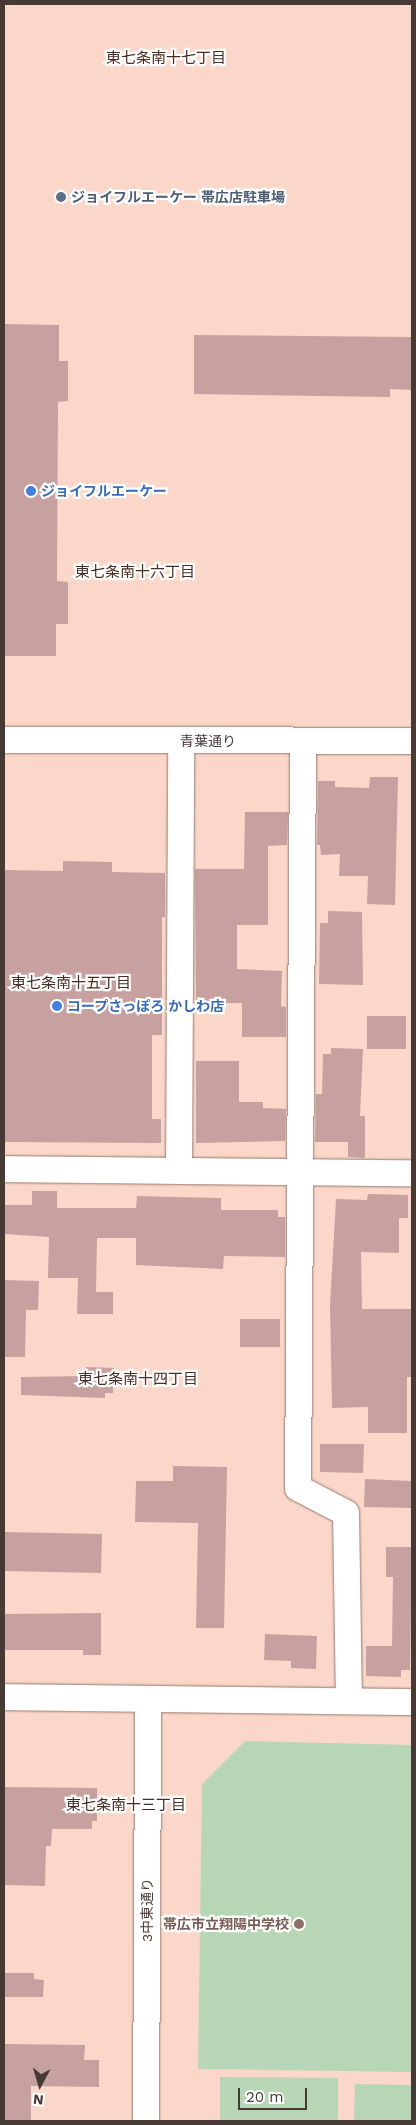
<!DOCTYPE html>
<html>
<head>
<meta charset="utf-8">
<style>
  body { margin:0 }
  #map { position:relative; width:416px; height:2125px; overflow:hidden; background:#fbd7c9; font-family:"Work Sans","Noto Sans JP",sans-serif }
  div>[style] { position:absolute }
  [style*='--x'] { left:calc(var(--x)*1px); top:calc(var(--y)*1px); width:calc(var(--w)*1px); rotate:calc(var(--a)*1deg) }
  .green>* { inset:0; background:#b7d6b5 }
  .building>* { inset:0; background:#c7a19f }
  .roads { filter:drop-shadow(0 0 1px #99786c) drop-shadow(0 0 1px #99786c) }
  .minor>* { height:26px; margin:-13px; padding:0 13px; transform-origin:13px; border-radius:13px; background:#fff }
  .dots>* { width:14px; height:14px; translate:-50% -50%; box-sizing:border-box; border:2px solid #fff; border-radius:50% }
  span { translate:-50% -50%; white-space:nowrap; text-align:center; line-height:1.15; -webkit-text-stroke:4.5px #fff; paint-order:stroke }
  .service-label { font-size:14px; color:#4e5e75; font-weight:700 }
  .left { translate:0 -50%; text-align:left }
  .shop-label { font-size:14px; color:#366cbe; font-weight:700 }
  .street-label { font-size:14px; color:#473933 }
  .education-label { font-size:14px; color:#785e54; font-weight:700 }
  .right { translate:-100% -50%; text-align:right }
  .neighbourhood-label { font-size:15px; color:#482c21 }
  .frame { position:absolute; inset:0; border:5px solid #473933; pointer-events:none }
  .north { position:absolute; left:15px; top:2060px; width:50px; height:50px; -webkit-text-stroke:4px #fff; paint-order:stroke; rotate:186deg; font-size:14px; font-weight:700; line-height:20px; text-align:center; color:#473933 }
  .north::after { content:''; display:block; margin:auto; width:18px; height:22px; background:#473933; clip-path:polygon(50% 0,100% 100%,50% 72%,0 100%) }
  .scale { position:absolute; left:238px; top:2088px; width:69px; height:22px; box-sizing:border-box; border:2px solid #473933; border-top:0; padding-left:6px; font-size:15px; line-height:18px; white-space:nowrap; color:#473933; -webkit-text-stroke:4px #fff; paint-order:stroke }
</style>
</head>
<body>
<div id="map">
  <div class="green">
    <div style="clip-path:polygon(245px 1741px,412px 1745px,412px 2072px,198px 2069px,202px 1784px)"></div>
    <div style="clip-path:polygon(220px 2077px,338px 2078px,338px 2121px,220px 2121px)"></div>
    <div style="clip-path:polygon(355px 2084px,412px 2085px,412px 2121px,354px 2121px)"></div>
  </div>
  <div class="building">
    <div style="clip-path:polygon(4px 324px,59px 325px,59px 361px,68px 361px,68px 401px,58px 402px,57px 581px,68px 582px,68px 624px,56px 624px,56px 656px,4px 656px)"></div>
    <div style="clip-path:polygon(194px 335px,412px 337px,412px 390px,390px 389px,390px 397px,194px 394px)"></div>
    <div style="clip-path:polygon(370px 777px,398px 777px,395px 905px,367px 904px,368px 876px,339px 876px,340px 854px,321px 855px,320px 845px,317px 845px,318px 781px,335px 781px,335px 787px,369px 788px)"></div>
    <div style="clip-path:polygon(245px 812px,288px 812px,287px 845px,268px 846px,268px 925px,237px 925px,237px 969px,282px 971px,281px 1006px,286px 1007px,286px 1037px,242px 1037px,242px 1003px,196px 1003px,195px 869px,244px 869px)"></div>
    <div style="clip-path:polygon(63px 861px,112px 862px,112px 872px,165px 873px,165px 917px,162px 917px,162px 1035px,152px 1035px,152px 1119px,161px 1119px,161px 1143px,4px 1142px,4px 870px,63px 871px)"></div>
    <div style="clip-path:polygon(328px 911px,362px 912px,363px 985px,319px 984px,320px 923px,328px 923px)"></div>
    <div style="clip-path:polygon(367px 1016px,406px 1016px,406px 1049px,367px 1049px)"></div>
    <div style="clip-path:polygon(331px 1048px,363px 1049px,360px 1116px,365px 1116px,365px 1158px,348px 1157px,348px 1142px,315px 1142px,316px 1094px,322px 1094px,323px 1054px,331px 1054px)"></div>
    <div style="clip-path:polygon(196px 1061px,239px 1061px,239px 1102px,263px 1102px,263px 1108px,286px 1109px,285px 1141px,196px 1143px)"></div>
    <div style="clip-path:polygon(32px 1191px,57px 1191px,57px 1208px,136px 1208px,137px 1196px,175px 1197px,221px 1198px,221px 1210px,278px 1210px,278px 1217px,285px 1217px,285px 1257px,224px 1256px,223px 1269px,136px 1265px,136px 1238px,97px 1238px,96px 1292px,113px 1292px,113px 1314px,77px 1314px,78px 1278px,48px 1278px,49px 1237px,5px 1234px,5px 1205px,32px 1205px)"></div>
    <div style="clip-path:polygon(368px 1194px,408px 1195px,408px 1218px,399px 1218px,399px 1253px,361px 1252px,362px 1309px,412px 1309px,412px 1377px,407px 1377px,407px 1433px,368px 1433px,368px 1407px,332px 1408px,330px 1305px,336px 1199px,367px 1200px)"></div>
    <div style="clip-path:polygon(4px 1280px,39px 1281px,38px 1310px,26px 1310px,25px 1357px,4px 1357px)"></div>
    <div style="clip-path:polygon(240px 1319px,280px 1319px,280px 1347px,240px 1347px)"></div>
    <div style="clip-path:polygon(86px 1367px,114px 1368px,113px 1393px,105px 1393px,105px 1398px,21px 1395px,21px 1377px,86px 1376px)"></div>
    <div style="clip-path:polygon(320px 1444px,364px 1444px,363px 1473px,320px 1472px)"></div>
    <div style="clip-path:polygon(173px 1466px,227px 1467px,224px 1628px,196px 1628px,198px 1523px,135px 1522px,136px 1481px,173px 1481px)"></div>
    <div style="clip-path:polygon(365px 1479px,412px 1481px,412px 1508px,364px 1507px)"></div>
    <div style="clip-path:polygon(4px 1532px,102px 1534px,101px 1573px,4px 1571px)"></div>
    <div style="clip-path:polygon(386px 1547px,412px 1547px,410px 1670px,401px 1670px,401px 1677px,366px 1676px,366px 1646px,392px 1646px,393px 1577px,386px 1577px)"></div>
    <div style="clip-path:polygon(101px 1613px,101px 1655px,83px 1655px,83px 1650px,4px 1650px,4px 1614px)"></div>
    <div style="clip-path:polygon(265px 1634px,317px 1636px,316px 1669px,291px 1668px,291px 1661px,264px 1660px)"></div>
    <div style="clip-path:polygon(4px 1787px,97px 1788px,97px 1821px,92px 1821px,92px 1829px,52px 1829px,51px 1846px,46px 1846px,45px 1886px,4px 1885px)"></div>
    <div style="clip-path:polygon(4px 1973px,34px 1973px,34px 1979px,44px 1980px,43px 1997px,4px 1997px)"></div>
    <div style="clip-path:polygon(4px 2044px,85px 2045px,84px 2060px,99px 2060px,99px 2087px,31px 2086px,31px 2121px,4px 2121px)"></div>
  </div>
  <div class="roads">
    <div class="minor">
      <div style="--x:4;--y:740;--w:408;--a:0.1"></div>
      <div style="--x:303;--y:742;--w:746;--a:90.38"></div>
      <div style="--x:298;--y:1488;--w:54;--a:27.5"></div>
      <div style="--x:346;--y:1513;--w:188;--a:89.1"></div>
      <div style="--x:4;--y:1169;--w:408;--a:0.6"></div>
      <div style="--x:179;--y:1171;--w:430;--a:-89.7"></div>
      <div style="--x:4;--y:1697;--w:408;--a:0.7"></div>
      <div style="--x:146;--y:2121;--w:422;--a:-89.7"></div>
    </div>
  </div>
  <div class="dots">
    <div style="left:61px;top:197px;background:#5c6f8a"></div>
    <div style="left:31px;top:491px;background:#3f7fe0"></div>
    <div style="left:57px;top:1006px;background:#3f7fe0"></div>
    <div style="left:299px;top:1924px;background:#8d6e63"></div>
  </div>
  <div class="service-label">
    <span class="left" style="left:71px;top:197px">ジョイフルエーケー 帯広店駐車場</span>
  </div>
  <div class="shop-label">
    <span class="left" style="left:41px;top:491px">ジョイフルエーケー</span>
    <span class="left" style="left:67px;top:1006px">コープさっぽろ かしわ店</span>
  </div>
  <div class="street-label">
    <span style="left:208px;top:741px">青葉通り</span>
    <span style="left:147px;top:1910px;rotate:-90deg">3中東通り</span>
  </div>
  <div class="education-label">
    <span class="right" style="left:289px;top:1924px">帯広市立翔陽中学校</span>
  </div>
  <div class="neighbourhood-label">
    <span style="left:166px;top:59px">東七条南十七丁目</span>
    <span style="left:135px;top:573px">東七条南十六丁目</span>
    <span style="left:71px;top:984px">東七条南十五丁目</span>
    <span style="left:138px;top:1380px">東七条南十四丁目</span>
    <span style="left:126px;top:1806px">東七条南十三丁目</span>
  </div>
  <div class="frame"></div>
  <div class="north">N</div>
  <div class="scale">20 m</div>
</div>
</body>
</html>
